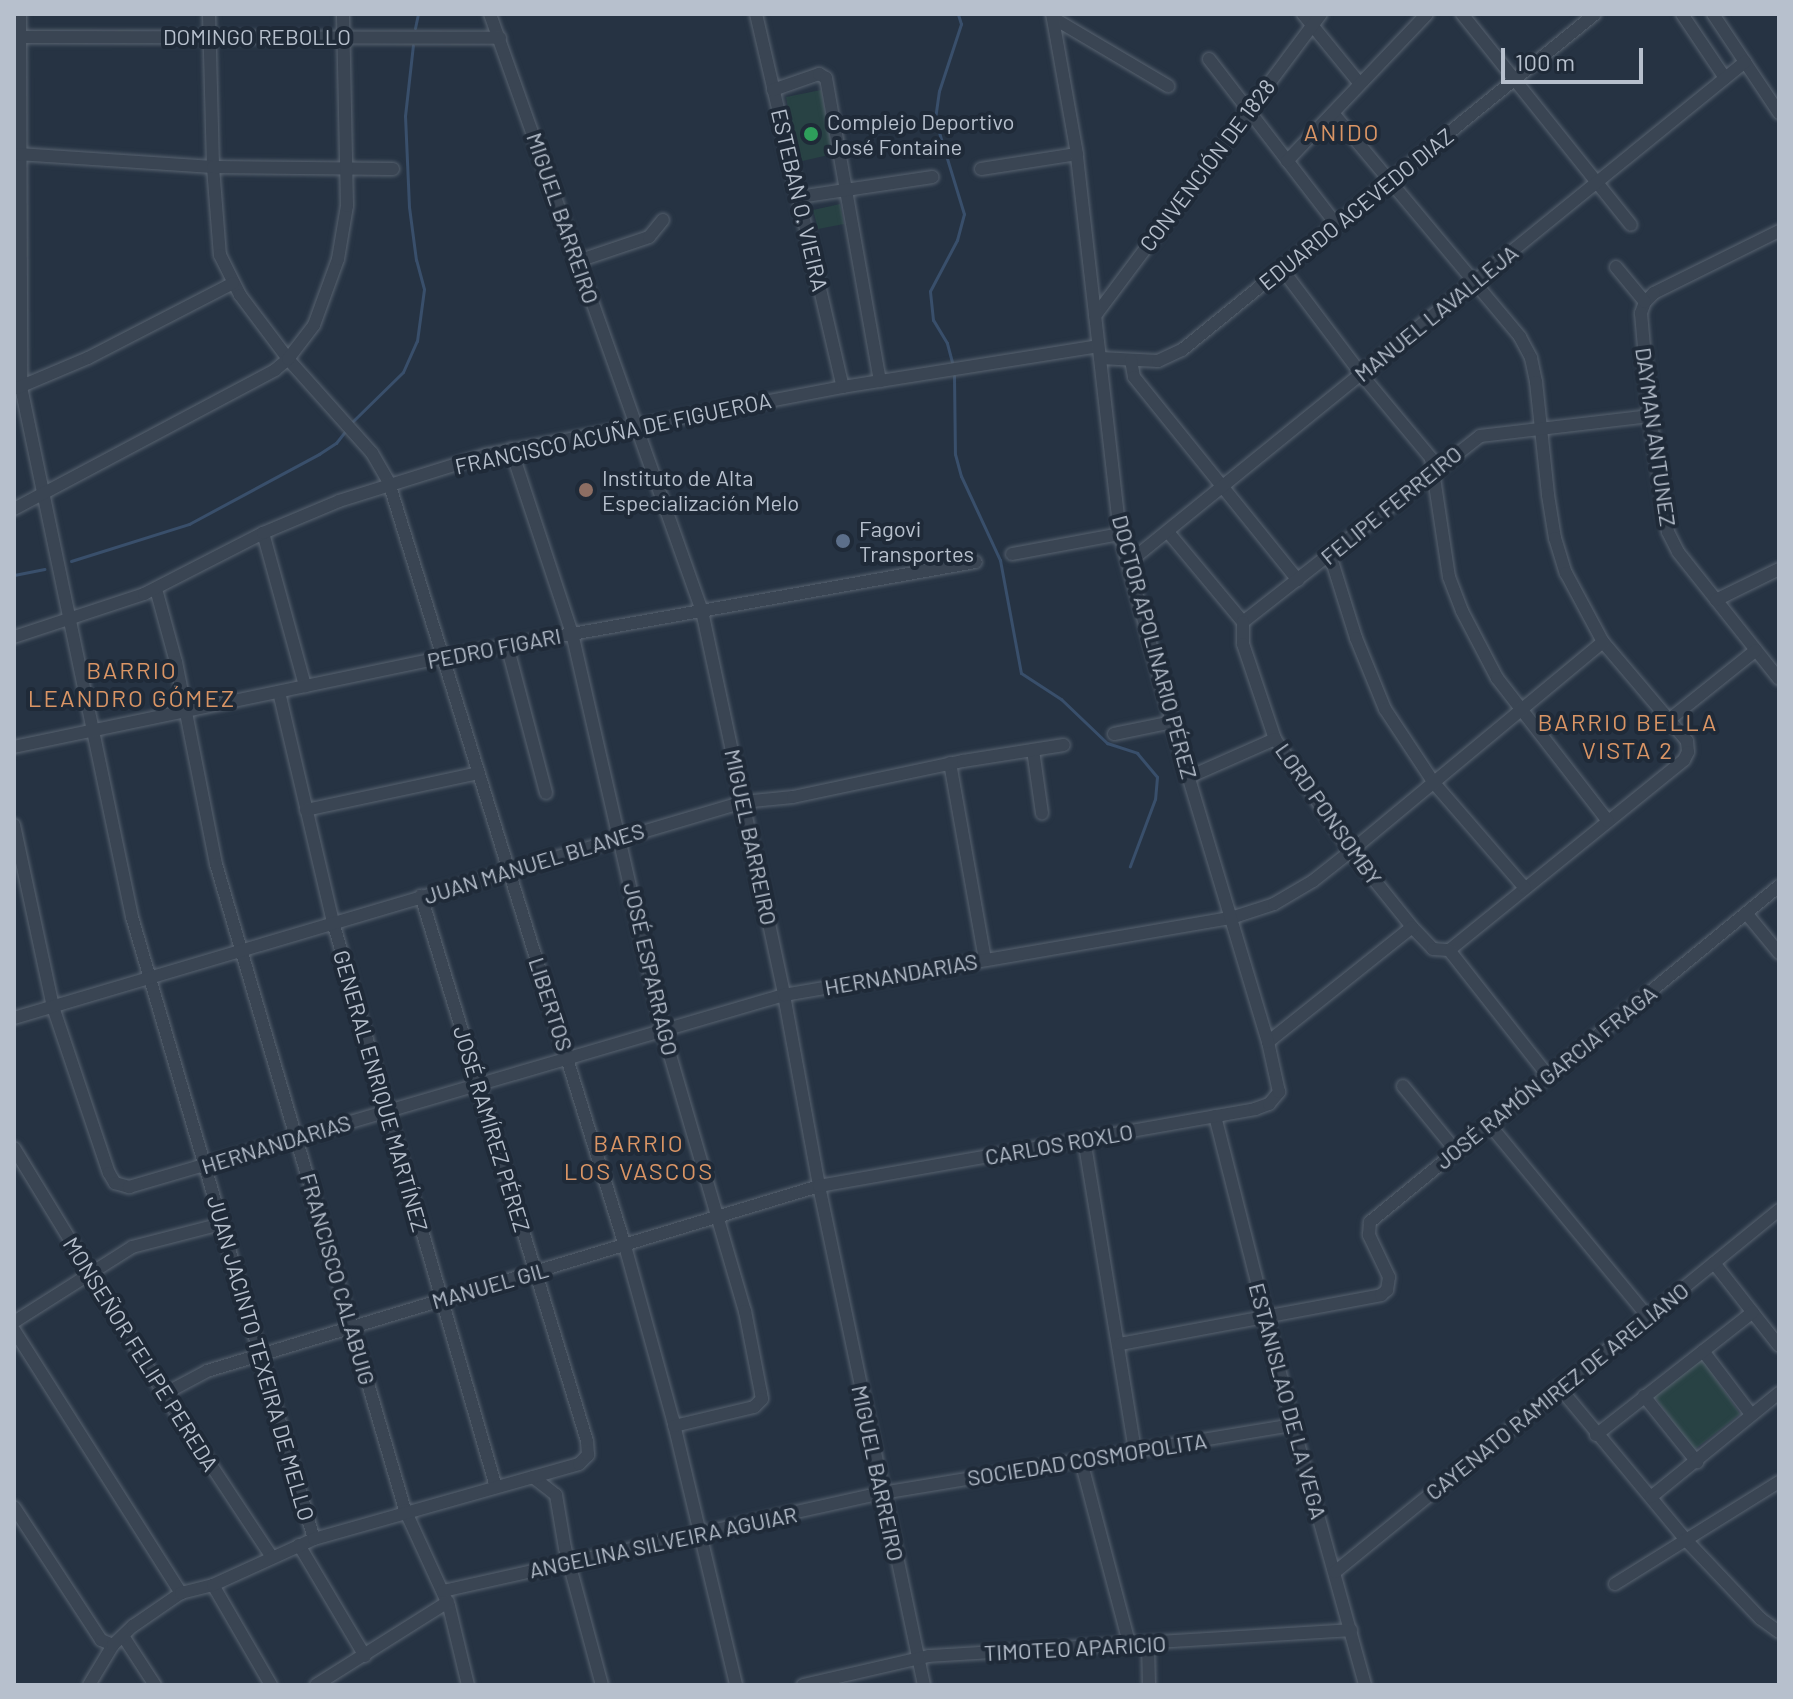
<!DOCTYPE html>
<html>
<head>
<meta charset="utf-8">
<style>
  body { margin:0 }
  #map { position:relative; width:1793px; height:1699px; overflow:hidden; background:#263343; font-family:Barlow,sans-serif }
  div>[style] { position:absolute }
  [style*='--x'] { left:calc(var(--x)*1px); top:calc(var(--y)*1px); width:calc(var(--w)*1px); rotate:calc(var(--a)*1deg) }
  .green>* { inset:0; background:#284244 }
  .stream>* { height:3px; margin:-1.5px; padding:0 1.5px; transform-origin:1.5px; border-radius:1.5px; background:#394f6b }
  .roads { filter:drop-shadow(0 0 2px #586370) drop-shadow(0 0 2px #586370) }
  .minor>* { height:12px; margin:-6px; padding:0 6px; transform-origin:6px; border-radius:6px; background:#3a4553 }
  .dots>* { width:22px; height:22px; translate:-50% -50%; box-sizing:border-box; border:4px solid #1f2a38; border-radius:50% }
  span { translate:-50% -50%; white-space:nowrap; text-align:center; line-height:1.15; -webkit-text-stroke:8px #1f2a38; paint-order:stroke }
  .street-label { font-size:22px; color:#b7c0cd }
  .poi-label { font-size:22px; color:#b7c0cd }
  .left { translate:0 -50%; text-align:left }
  .neighbourhood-label { font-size:24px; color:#da9565; letter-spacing:2px }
  .frame { position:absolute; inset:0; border:16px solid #b7c0cd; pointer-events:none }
  .scale { position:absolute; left:1501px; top:48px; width:142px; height:36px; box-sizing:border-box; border:4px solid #b7c0cd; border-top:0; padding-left:10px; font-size:24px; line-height:28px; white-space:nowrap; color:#b7c0cd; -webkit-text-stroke:6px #1f2a38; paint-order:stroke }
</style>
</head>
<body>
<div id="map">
  <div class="green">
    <div style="clip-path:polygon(821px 90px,833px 154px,798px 162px,786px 97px)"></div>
    <div style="clip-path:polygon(840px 204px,844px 224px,818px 229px,813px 210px)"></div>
    <div style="clip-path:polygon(1702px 1359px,1740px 1414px,1694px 1450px,1654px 1396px)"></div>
  </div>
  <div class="stream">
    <div style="--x:415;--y:28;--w:14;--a:-78"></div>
    <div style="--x:952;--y:362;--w:20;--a:-105"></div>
    <div style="--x:947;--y:343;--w:27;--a:-121"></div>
    <div style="--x:933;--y:320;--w:29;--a:-96"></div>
    <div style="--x:930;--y:291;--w:58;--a:-62.1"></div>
    <div style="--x:957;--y:240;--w:27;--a:-75"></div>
    <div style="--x:964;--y:214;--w:99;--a:-107"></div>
    <div style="--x:935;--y:119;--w:28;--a:-82"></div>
    <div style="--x:939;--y:91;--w:71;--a:-71.8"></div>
    <div style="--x:961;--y:24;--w:10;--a:-107"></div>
    <div style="--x:954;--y:376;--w:78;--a:89.3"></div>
    <div style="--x:955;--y:454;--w:23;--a:75"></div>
    <div style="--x:961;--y:476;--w:93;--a:65.1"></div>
    <div style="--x:1000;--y:560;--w:115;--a:79.5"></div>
    <div style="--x:1021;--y:673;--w:48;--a:33"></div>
    <div style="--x:1061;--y:699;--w:64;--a:43.7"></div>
    <div style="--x:1107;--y:743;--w:32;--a:18"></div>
    <div style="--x:1137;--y:753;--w:31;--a:50"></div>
    <div style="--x:1157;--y:777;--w:22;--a:95"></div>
    <div style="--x:1155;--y:799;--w:72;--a:110.5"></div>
    <div style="--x:353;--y:421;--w:70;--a:-44.4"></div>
    <div style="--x:403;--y:372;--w:34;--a:-66"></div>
    <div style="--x:417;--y:341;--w:52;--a:-82.3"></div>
    <div style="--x:424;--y:289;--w:30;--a:-105"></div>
    <div style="--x:416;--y:260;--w:53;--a:-97.5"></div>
    <div style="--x:409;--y:207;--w:91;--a:-92.5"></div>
    <div style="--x:405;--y:116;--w:71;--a:-83.6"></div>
    <div style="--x:71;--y:561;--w:124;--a:-17.4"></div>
    <div style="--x:189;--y:524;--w:148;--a:-28.3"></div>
    <div style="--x:319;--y:454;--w:20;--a:-33"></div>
    <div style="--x:336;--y:443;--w:16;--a:-52"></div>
    <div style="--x:14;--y:575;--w:31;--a:-11"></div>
  </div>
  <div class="roads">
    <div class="minor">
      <div style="--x:20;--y:14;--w:373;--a:89.8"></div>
      <div style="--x:21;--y:387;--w:541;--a:78.17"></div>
      <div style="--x:132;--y:917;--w:648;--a:73.69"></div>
      <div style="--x:209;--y:14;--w:153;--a:88.5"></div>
      <div style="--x:213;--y:167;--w:88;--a:85.5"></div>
      <div style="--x:220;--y:255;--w:45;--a:63.4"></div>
      <div style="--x:240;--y:295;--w:80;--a:53.1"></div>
      <div style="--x:288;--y:359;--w:126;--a:48.2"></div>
      <div style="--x:372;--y:453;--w:34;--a:60"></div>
      <div style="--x:389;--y:483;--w:799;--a:72.81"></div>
      <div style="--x:625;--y:1246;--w:180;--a:74.6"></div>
      <div style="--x:673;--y:1420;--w:272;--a:76.6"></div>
      <div style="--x:490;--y:14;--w:634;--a:70.45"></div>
      <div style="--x:702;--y:611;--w:393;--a:77.9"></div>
      <div style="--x:784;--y:995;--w:194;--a:79.6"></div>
      <div style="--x:819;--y:1186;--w:510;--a:78.12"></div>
      <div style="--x:756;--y:14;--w:383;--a:76.9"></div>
      <div style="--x:1303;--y:14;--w:90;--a:50.8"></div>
      <div style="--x:1462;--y:14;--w:270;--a:51.3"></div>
      <div style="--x:1682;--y:14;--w:77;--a:56.1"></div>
      <div style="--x:1713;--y:14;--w:119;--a:56.3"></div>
      <div style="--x:1053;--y:18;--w:134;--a:30.6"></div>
      <div style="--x:14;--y:37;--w:486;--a:0.1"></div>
      <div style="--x:1209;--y:59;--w:208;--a:52.4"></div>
      <div style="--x:773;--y:90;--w:49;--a:-19.2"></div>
      <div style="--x:819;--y:74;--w:8;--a:30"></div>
      <div style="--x:826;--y:78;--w:308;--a:79.9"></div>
      <div style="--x:1333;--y:113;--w:292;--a:50.1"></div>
      <div style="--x:1520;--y:337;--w:24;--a:62"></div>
      <div style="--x:1531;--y:358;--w:25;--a:78"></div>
      <div style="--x:1536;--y:382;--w:114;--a:83.9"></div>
      <div style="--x:1548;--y:495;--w:44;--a:80.8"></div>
      <div style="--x:1555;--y:538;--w:37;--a:73"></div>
      <div style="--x:1566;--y:573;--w:78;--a:61.8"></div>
      <div style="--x:1603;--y:642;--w:130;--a:49.7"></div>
      <div style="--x:1687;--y:741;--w:11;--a:85"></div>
      <div style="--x:1688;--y:752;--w:9;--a:117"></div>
      <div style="--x:1684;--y:760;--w:302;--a:141"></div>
      <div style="--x:18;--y:154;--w:195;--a:3.8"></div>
      <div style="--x:213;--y:167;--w:180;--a:0.6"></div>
      <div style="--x:1287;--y:161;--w:203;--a:-46.4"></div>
      <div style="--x:981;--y:169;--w:97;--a:-8.9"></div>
      <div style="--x:799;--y:197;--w:135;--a:-8.5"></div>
      <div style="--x:1779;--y:231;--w:140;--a:153.6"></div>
      <div style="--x:1654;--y:293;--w:13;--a:135"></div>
      <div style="--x:1645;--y:302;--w:12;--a:110"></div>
      <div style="--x:1641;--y:313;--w:103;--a:85"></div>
      <div style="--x:1650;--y:416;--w:117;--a:81.2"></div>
      <div style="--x:1668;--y:532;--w:22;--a:63"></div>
      <div style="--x:1678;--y:552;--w:162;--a:51.5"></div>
      <div style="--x:578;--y:261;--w:75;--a:-18.7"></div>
      <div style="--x:649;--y:237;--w:22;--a:-51"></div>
      <div style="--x:1616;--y:267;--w:45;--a:50.4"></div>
      <div style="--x:1282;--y:269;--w:131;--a:53"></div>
      <div style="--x:1361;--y:374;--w:109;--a:50.2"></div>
      <div style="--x:1431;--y:458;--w:120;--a:81.4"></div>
      <div style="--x:1449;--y:577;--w:36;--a:69"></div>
      <div style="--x:1462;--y:611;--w:76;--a:62.4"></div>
      <div style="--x:1497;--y:678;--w:181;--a:52.2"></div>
      <div style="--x:1095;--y:316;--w:377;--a:-53.2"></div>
      <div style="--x:1100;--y:358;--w:58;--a:3"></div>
      <div style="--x:1158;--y:361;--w:26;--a:-25"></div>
      <div style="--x:1182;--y:350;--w:532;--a:-39.13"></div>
      <div style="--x:1131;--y:360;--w:17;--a:80"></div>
      <div style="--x:1134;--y:377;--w:261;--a:51.1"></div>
      <div style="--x:17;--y:388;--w:77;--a:-22.9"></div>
      <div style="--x:88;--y:358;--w:163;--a:-27.3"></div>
      <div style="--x:511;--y:449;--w:194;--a:71.7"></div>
      <div style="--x:572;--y:633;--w:408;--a:77.1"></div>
      <div style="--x:663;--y:1031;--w:292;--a:73.7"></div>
      <div style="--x:745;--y:1311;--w:84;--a:79"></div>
      <div style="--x:761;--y:1393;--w:6;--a:81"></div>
      <div style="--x:762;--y:1399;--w:11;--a:135"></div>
      <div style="--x:754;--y:1407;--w:82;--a:166.6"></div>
      <div style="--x:14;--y:509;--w:296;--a:-28"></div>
      <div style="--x:275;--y:370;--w:17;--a:-40"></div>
      <div style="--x:288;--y:359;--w:43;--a:-52.6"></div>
      <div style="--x:314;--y:325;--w:70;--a:-70"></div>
      <div style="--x:338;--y:259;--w:54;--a:-80.4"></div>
      <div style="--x:347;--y:206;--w:192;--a:-91.2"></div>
      <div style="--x:1168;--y:532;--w:117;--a:50.2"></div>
      <div style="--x:263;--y:533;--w:159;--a:74.6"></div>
      <div style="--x:1012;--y:554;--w:110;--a:-10.5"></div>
      <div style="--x:1330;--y:555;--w:87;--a:72.6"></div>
      <div style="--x:1356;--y:638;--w:77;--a:67.8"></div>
      <div style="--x:1385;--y:709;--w:89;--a:56.5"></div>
      <div style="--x:1434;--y:783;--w:139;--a:49.1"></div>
      <div style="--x:1128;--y:563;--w:795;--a:-39.08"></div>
      <div style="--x:156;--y:589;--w:76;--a:74.7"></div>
      <div style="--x:176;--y:662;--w:206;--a:78.8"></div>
      <div style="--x:216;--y:864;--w:673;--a:73.69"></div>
      <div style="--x:405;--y:1510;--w:106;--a:65.4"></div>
      <div style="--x:449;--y:1606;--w:81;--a:76.5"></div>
      <div style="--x:1716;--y:600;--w:70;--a:-26.2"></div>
      <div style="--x:1243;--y:622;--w:301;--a:-38.1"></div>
      <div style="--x:1480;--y:436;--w:171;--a:-6.7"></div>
      <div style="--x:1243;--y:622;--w:22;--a:90"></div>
      <div style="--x:1243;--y:644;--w:100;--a:71.4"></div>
      <div style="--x:1275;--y:739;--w:135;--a:55.8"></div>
      <div style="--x:1351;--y:851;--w:97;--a:51.2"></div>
      <div style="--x:1412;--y:927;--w:30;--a:46"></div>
      <div style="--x:1433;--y:949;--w:16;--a:4"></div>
      <div style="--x:14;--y:637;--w:137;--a:-18.3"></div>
      <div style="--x:144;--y:594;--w:134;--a:-27.1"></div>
      <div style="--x:263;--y:533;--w:82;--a:-22.8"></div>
      <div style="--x:339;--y:501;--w:154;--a:-17.4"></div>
      <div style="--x:486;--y:455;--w:363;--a:-10.8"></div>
      <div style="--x:843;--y:387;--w:258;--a:-9.1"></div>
      <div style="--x:507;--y:645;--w:153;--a:75.2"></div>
      <div style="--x:279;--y:692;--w:236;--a:76.8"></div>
      <div style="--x:333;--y:922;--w:588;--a:73.91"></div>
      <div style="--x:1670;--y:719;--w:110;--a:-38.7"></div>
      <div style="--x:1114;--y:734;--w:59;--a:-11.7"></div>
      <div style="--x:14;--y:747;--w:438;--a:-11.8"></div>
      <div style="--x:443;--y:657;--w:541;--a:-10.11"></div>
      <div style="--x:1033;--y:750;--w:64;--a:81.9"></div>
      <div style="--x:950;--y:763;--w:199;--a:79.9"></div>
      <div style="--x:1189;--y:777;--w:94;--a:-23.8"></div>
      <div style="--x:306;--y:810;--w:176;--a:-12.1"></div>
      <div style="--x:14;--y:825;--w:186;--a:77.9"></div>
      <div style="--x:53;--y:1007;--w:175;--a:71.4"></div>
      <div style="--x:109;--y:1173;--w:12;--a:59"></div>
      <div style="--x:115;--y:1183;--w:15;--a:16"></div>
      <div style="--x:129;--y:1187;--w:683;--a:-16.34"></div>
      <div style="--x:784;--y:995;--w:454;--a:-9.8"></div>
      <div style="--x:1231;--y:918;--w:45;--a:-18"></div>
      <div style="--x:1274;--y:904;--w:45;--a:-30.5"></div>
      <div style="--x:1313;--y:881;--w:48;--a:-38.3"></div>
      <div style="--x:1351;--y:851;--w:327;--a:-39.7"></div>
      <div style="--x:1746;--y:913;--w:52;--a:50.5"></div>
      <div style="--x:1449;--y:950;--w:160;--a:51.8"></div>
      <div style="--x:14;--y:1018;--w:760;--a:-16.5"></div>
      <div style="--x:743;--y:802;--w:50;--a:-5.7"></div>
      <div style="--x:793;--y:797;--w:174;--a:-12"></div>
      <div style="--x:963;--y:761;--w:102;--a:-9"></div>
      <div style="--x:1268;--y:1042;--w:184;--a:-38.6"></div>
      <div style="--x:1403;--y:1086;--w:84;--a:50.8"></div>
      <div style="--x:1215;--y:1116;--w:319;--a:75.8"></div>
      <div style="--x:1293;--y:1425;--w:270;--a:74.5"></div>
      <div style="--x:1489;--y:1124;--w:250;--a:50.5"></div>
      <div style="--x:1084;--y:1139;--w:317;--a:80.7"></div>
      <div style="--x:14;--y:1148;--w:288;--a:58.6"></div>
      <div style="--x:164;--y:1394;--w:196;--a:56.5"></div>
      <div style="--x:1714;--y:1263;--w:105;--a:51.9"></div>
      <div style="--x:14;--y:1322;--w:140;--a:-32.4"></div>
      <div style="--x:132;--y:1247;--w:92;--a:-14.5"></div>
      <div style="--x:14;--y:1330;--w:312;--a:57.6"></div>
      <div style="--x:1120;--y:1344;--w:266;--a:-10.6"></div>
      <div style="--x:1381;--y:1295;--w:8;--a:-40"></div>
      <div style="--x:1387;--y:1290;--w:13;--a:-81"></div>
      <div style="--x:1389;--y:1277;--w:47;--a:-115.5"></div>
      <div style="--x:1369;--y:1235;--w:13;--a:-86"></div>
      <div style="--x:1370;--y:1222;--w:529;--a:-39.4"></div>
      <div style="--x:1703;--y:1351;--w:78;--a:52.8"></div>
      <div style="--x:1559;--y:1387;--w:197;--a:50.3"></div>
      <div style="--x:1685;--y:1539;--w:110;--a:46.5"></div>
      <div style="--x:1761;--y:1619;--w:22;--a:36"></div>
      <div style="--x:164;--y:1394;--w:49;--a:-28.1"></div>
      <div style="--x:207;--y:1371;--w:639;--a:-16.82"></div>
      <div style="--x:819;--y:1186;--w:443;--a:-10"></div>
      <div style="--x:1255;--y:1109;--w:15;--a:-20"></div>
      <div style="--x:1269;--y:1104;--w:16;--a:-50"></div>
      <div style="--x:1279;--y:1092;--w:51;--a:-102.4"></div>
      <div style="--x:1268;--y:1042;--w:334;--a:-106.7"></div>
      <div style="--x:1172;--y:722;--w:195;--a:-105.5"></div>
      <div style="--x:1120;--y:534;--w:382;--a:-96.5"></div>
      <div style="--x:1077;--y:154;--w:142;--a:-100.1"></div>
      <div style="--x:1644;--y:1396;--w:85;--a:51.2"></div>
      <div style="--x:1596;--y:1435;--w:199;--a:-38.1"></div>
      <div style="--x:1081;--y:1461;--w:191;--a:75.2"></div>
      <div style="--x:533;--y:1477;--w:29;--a:38"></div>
      <div style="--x:556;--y:1495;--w:54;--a:80.4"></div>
      <div style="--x:565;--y:1548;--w:142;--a:74.9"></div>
      <div style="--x:1651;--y:1497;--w:165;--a:-39.1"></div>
      <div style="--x:14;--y:1507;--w:159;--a:56.8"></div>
      <div style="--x:101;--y:1640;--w:13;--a:23"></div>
      <div style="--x:299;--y:1545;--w:129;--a:59.3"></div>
      <div style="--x:1335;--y:1572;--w:573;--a:-39.19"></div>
      <div style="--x:1615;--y:1584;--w:193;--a:-31.9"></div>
      <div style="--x:213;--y:1585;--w:116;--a:59.9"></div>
      <div style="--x:443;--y:1591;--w:450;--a:-12.6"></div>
      <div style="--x:882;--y:1493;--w:417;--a:-9.4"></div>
      <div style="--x:123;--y:1636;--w:59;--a:56.9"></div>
      <div style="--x:1148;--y:1645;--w:40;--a:88.6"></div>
      <div style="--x:89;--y:1685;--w:47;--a:-59"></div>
      <div style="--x:113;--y:1645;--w:28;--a:-44"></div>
      <div style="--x:133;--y:1626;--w:58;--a:-34.5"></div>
      <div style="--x:181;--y:1593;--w:33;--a:-14"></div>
      <div style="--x:213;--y:1585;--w:111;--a:-24.5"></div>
      <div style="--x:314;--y:1539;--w:275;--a:-15.8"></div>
      <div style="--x:579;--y:1464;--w:13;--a:-45"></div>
      <div style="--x:588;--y:1455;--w:14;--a:-94"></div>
      <div style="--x:587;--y:1441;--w:570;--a:-106.94"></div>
      <div style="--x:316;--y:1685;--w:156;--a:-32.2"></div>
      <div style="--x:803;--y:1685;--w:129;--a:-13"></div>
      <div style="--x:929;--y:1656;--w:423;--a:-3.5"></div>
    </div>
  </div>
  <div class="dots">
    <div style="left:811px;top:134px;background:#2e9e5b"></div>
    <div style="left:586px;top:490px;background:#8d6e63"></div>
    <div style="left:843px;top:541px;background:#5c6f8a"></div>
  </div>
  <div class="street-label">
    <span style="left:257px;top:37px">DOMINGO REBOLLO</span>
    <span style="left:1207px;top:165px;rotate:-53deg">CONVENCIÓN DE 1828</span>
    <span style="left:800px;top:200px;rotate:77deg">ESTEBAN O. VIEIRA</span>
    <span style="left:1356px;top:209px;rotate:-39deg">EDUARDO ACEVEDO DIAZ</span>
    <span style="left:563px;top:218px;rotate:71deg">MIGUEL BARREIRO</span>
    <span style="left:1436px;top:313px;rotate:-39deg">MANUEL LAVALLEJA</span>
    <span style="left:613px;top:433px;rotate:-12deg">FRANCISCO ACUÑA DE FIGUEROA</span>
    <span style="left:1656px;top:437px;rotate:82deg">DAYMAN ANTUNEZ</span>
    <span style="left:1391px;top:505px;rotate:-39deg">FELIPE FERREIRO</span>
    <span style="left:1155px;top:647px;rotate:75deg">DOCTOR APOLINARIO PÉREZ</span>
    <span style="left:494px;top:648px;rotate:-11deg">PEDRO FIGARI</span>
    <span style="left:1329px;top:814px;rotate:55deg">LORD PONSOMBY</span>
    <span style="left:751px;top:837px;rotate:78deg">MIGUEL BARREIRO</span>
    <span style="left:534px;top:863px;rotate:-17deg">JUAN MANUEL BLANES</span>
    <span style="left:651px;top:969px;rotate:77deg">JOSÉ ESPARRAGO</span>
    <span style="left:901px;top:974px;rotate:-10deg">HERNANDARIAS</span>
    <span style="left:551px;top:1004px;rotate:72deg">LIBERTOS</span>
    <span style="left:1546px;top:1077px;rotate:-39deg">JOSÉ RAMÓN GARCIA FRAGA</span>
    <span style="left:381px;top:1091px;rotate:74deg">GENERAL ENRIQUE MARTÍNEZ</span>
    <span style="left:492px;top:1129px;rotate:73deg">JOSÉ RAMÍREZ PÉREZ</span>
    <span style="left:276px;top:1144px;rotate:-17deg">HERNANDARIAS</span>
    <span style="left:1059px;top:1144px;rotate:-10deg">CARLOS ROXLO</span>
    <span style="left:338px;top:1279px;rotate:74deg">FRANCISCO CALABUIG</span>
    <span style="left:490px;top:1285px;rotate:-16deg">MANUEL GIL</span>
    <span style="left:141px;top:1354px;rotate:58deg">MONSEÑOR FELIPE PEREDA</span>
    <span style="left:261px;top:1358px;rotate:74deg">JUAN JACINTO TEXEIRA DE MELLO</span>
    <span style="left:1557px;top:1391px;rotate:-39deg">CAYENATO RAMIREZ DE ARELIANO</span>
    <span style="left:1288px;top:1401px;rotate:75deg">ESTANISLAO DE LA VEGA</span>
    <span style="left:1087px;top:1459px;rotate:-9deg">SOCIEDAD COSMOPOLITA</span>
    <span style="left:878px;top:1473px;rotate:78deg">MIGUEL BARREIRO</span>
    <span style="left:663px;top:1542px;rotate:-12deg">ANGELINA SILVEIRA AGUIAR</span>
    <span style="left:1075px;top:1648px;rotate:-3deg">TIMOTEO APARICIO</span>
  </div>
  <div class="poi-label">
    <span class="left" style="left:827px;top:134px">Complejo Deportivo<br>José Fontaine</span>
    <span class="left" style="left:602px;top:490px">Instituto de Alta<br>Especialización Melo</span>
    <span class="left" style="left:859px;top:541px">Fagovi<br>Transportes</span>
  </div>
  <div class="neighbourhood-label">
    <span style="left:1342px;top:132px">ANIDO</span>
    <span style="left:132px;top:684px">BARRIO<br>LEANDRO GÓMEZ</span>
    <span style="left:1628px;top:736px">BARRIO BELLA<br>VISTA 2</span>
    <span style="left:639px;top:1157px">BARRIO<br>LOS VASCOS</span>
  </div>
  <div class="frame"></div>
  <div class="scale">100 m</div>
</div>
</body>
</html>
